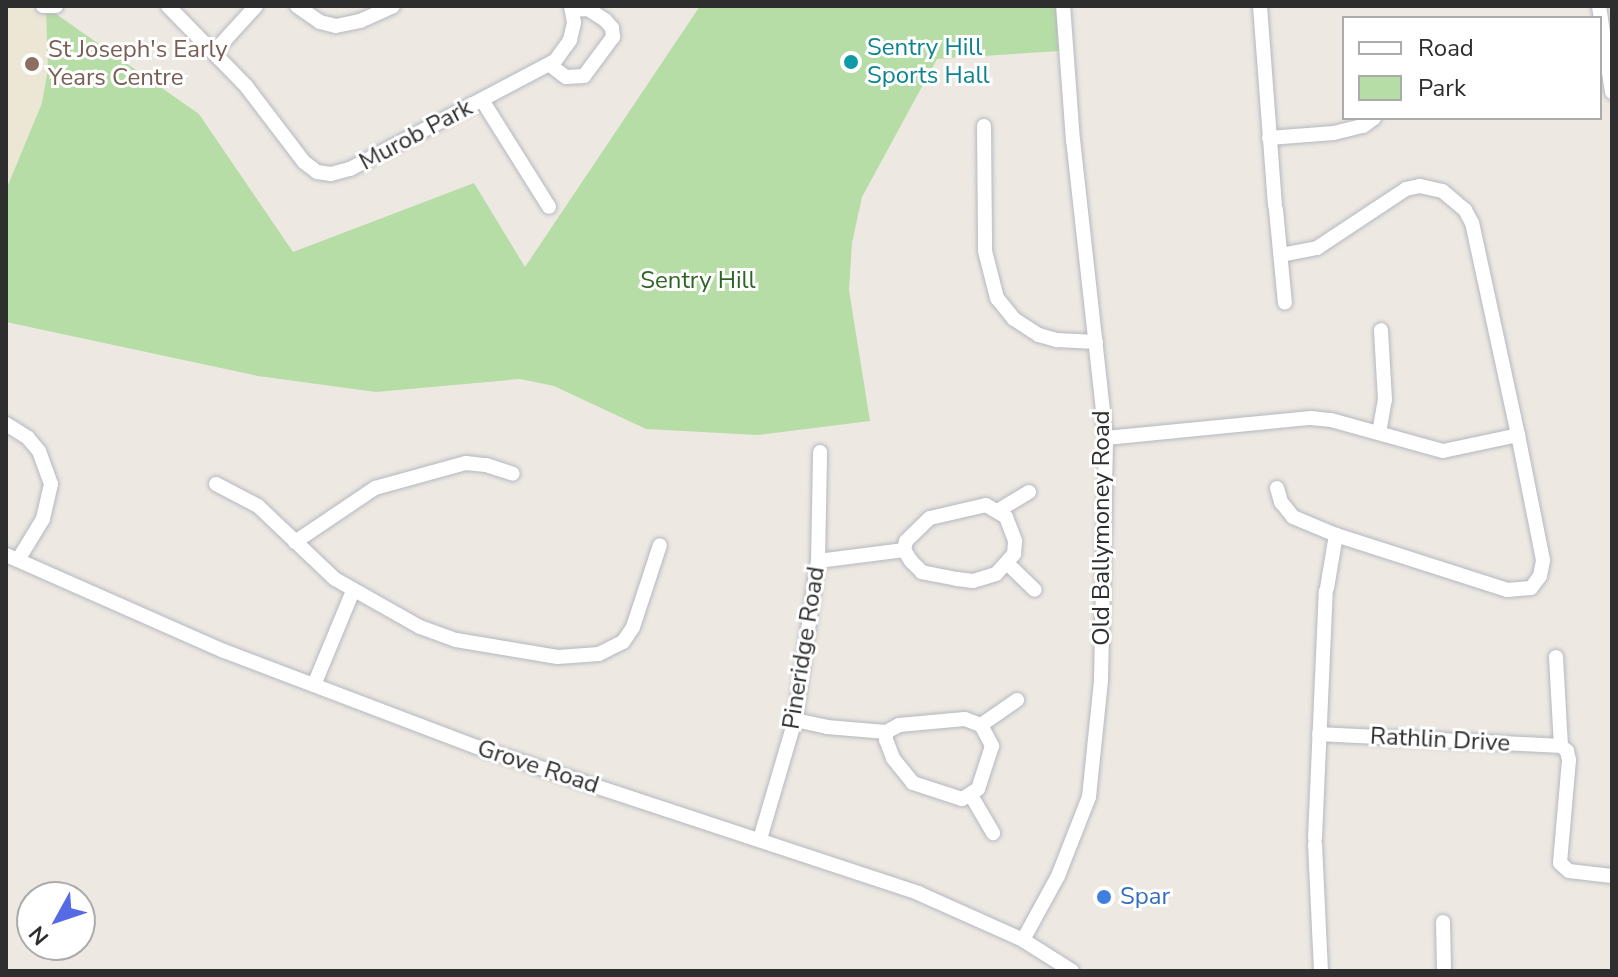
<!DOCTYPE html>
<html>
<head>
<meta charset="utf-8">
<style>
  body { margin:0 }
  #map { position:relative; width:1618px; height:977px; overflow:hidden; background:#ede9e2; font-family:"Nunito Sans",sans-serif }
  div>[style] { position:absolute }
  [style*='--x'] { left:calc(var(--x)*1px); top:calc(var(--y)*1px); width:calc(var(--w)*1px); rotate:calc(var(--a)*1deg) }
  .education>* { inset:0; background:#ece6d4 }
  .green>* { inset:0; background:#b6dda6 }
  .roads { filter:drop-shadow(0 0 2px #b6b7c0) drop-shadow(0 0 2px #b6b7c0) }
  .minor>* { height:14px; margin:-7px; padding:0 7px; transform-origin:7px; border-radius:7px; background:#fff }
  .dots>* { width:22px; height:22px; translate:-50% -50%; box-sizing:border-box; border:4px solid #fff; border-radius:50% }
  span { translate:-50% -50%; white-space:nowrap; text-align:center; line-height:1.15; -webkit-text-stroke:6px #fff; paint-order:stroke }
  .culture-label { font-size:24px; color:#0d838f }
  .left { translate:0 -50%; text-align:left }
  .education-label { font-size:24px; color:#785e54 }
  .street-label { font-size:24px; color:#2e2e2e }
  .park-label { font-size:24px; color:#2f6524 }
  .shop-label { font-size:24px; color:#366cbe }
  .frame { position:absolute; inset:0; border:8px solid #2e2e2e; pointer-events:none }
  .legend { position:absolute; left:1342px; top:16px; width:260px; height:104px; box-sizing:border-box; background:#fff; border:2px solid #ababab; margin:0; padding:10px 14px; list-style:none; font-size:24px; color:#2e2e2e }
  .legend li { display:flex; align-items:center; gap:16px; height:40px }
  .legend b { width:40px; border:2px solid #ababab }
  .north { position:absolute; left:16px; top:881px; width:80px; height:80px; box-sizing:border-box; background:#fff; border:2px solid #ababab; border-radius:50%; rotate:230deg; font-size:22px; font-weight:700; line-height:32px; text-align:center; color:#2e2e2e }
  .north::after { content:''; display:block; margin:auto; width:28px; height:36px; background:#576ae6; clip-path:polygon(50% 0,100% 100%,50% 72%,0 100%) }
</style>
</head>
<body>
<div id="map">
  <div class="education">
    <div style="clip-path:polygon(6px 6px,24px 6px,66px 19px,74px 26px,6px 190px)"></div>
  </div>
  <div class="green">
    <div style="clip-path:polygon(700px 6px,1057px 6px,1060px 51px,937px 59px,862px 197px,852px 243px,849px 290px,870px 421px,758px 435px,646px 429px,554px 386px,520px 379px,376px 392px,258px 376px,6px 322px,6px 190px,42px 103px,48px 69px,46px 7px,199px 114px,293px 252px,474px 183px,525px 267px)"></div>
  </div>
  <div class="roads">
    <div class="minor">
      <div style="--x:43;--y:6;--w:13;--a:0"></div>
      <div style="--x:168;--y:6;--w:112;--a:45.7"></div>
      <div style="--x:246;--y:86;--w:96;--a:52.7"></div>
      <div style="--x:304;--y:162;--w:16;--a:38"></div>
      <div style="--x:317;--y:172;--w:14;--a:8"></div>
      <div style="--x:331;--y:174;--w:20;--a:-15"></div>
      <div style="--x:350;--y:169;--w:232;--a:-27.8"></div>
      <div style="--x:555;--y:61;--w:26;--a:-54"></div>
      <div style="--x:570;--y:40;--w:18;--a:-77"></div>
      <div style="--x:574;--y:22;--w:16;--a:-101"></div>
      <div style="--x:297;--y:6;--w:28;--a:35"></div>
      <div style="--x:320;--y:22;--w:16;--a:14"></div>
      <div style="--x:336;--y:26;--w:25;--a:-12"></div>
      <div style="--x:360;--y:21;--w:36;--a:-24"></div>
      <div style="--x:1260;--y:6;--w:200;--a:85.7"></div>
      <div style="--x:1599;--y:6;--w:87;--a:81.4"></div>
      <div style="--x:214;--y:52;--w:62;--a:-47.6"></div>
      <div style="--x:550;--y:65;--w:20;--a:37"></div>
      <div style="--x:566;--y:77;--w:18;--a:-3"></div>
      <div style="--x:584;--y:76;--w:49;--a:-53.4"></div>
      <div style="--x:613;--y:37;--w:9;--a:-96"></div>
      <div style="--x:612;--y:28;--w:11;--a:-131"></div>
      <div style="--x:605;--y:20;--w:20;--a:-147"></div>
      <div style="--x:588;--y:9;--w:16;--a:176"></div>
      <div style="--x:482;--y:100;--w:126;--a:57.9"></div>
      <div style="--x:984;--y:126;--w:125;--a:89.5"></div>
      <div style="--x:985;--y:251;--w:49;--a:75.7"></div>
      <div style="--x:997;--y:298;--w:27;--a:51"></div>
      <div style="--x:1014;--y:319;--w:30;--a:33"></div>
      <div style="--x:1039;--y:335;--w:19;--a:16"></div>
      <div style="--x:1057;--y:340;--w:39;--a:3"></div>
      <div style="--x:1269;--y:138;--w:65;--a:-4.4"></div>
      <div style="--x:1334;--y:133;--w:30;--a:-14"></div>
      <div style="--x:1363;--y:126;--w:14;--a:-36"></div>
      <div style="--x:1276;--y:210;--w:93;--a:84.5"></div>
      <div style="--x:6;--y:424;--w:26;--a:32"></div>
      <div style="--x:28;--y:438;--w:17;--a:50"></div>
      <div style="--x:39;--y:451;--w:35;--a:70"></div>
      <div style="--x:51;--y:484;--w:36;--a:103"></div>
      <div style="--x:43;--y:519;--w:48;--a:121.4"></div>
      <div style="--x:1379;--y:433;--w:34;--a:-80"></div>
      <div style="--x:1385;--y:400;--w:70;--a:-93.3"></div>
      <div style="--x:1106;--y:438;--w:206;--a:-5.6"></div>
      <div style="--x:1311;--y:418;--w:20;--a:6"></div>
      <div style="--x:1331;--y:420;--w:116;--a:15.5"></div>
      <div style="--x:1443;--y:451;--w:77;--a:-12"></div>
      <div style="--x:216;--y:484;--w:47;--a:27.6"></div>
      <div style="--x:258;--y:506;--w:106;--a:43.5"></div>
      <div style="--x:335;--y:579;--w:98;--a:29.5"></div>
      <div style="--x:420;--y:627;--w:38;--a:20"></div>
      <div style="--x:456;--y:640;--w:103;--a:9.5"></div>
      <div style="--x:558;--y:657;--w:41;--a:-4.2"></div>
      <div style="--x:599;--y:654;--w:27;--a:-27"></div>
      <div style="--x:623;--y:642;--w:18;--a:-56"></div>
      <div style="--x:633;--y:627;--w:86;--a:-71.8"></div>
      <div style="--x:1277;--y:488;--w:15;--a:74"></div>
      <div style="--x:1281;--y:502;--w:19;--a:51"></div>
      <div style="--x:1293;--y:517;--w:47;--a:22.7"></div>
      <div style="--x:1336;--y:535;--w:180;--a:17.8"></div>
      <div style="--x:1507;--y:590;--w:24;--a:-5"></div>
      <div style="--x:1531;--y:588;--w:15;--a:-53"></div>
      <div style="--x:1540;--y:576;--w:16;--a:-79"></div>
      <div style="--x:1543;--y:560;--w:127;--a:-101.3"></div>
      <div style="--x:1518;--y:435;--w:217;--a:-102.2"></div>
      <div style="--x:1472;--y:223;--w:15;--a:-118"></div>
      <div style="--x:1465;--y:210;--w:30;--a:-140"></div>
      <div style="--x:1442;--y:191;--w:23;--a:-167"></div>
      <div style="--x:1420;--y:186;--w:14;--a:168"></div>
      <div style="--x:1406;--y:189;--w:107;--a:146.5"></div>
      <div style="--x:1317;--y:248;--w:36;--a:169"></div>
      <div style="--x:986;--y:505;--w:23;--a:31"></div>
      <div style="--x:1006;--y:517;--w:26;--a:69"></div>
      <div style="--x:1015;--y:541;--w:13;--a:94"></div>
      <div style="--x:1014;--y:554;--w:27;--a:132"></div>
      <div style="--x:996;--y:574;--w:24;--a:163"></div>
      <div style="--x:973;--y:581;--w:16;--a:-173"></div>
      <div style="--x:957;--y:579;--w:36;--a:-169"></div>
      <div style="--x:922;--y:572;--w:16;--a:-135"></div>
      <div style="--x:911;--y:561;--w:13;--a:-122"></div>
      <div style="--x:904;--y:550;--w:9;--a:-77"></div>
      <div style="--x:906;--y:541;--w:33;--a:-44"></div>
      <div style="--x:930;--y:518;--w:57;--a:-13.1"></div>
      <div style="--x:999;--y:510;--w:35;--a:-31"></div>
      <div style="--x:295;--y:542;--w:97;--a:-34"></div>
      <div style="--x:375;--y:488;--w:94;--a:-15.4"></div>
      <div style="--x:466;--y:463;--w:20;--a:6"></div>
      <div style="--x:486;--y:465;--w:28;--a:18"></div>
      <div style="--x:6;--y:555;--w:238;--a:23.8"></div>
      <div style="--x:224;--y:651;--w:271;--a:20.8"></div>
      <div style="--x:477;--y:747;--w:465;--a:18.3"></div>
      <div style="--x:918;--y:893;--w:115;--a:24.1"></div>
      <div style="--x:1023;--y:940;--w:58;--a:32.3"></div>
      <div style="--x:818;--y:561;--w:87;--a:-7.3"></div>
      <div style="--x:1008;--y:564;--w:37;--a:44"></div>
      <div style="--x:1327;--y:588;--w:54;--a:-80.4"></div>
      <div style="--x:1556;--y:657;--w:89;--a:86.8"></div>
      <div style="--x:1561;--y:746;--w:8;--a:40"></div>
      <div style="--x:1567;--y:751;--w:9;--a:77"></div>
      <div style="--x:1569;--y:760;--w:103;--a:95"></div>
      <div style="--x:1560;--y:863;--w:12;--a:42"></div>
      <div style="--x:1569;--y:871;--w:43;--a:6.6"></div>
      <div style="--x:314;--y:685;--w:102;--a:-67.5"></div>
      <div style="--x:795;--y:720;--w:33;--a:12"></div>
      <div style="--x:827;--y:727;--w:59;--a:4.8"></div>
      <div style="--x:886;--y:732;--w:15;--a:-28"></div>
      <div style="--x:899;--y:725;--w:66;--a:-5.2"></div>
      <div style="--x:965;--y:719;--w:17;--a:21"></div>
      <div style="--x:981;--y:725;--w:24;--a:62"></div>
      <div style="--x:992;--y:746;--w:45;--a:108"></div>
      <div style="--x:978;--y:789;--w:19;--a:148"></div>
      <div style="--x:962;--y:799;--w:52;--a:-161.9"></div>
      <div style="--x:913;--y:783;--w:32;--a:-129"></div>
      <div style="--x:893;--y:758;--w:19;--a:-111"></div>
      <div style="--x:886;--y:740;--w:8;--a:-90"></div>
      <div style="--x:981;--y:725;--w:44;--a:-34.8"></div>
      <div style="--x:1319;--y:734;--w:242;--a:2.8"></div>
      <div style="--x:972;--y:797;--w:42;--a:59.7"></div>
      <div style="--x:1315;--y:838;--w:247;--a:-87.5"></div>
      <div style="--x:760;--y:839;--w:124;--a:-73.6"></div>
      <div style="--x:795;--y:720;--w:161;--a:-81.8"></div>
      <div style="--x:818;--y:561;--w:109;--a:-88.9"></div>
      <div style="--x:1315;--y:844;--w:127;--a:87.3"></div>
      <div style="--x:1443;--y:922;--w:49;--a:88.8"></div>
      <div style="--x:1023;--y:940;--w:73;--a:-61.3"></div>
      <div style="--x:1058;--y:876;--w:85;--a:-68.6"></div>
      <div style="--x:1089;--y:797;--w:118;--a:-84.1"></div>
      <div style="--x:1101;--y:680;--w:242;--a:-88.8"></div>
      <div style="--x:1106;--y:438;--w:299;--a:-96.3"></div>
      <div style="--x:1073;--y:141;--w:135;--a:-94.2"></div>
    </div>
  </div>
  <div class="dots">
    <div style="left:851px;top:62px;background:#0f9aa8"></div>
    <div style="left:32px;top:64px;background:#8d6e63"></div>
    <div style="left:1104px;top:897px;background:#3f7fe0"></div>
  </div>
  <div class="culture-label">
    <span class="left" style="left:867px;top:62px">Sentry Hill<br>Sports Hall</span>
  </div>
  <div class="education-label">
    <span class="left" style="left:48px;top:64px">St Joseph's Early<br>Years Centre</span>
  </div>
  <div class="street-label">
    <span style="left:416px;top:135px;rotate:-28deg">Murob Park</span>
    <span style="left:1102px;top:528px;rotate:-90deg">Old Ballymoney Road</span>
    <span style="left:804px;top:648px;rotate:-81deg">Pineridge Road</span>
    <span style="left:1440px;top:740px;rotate:3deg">Rathlin Drive</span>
    <span style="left:538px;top:767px;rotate:18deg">Grove Road</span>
  </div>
  <div class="park-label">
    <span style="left:698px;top:281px">Sentry Hill</span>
  </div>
  <div class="shop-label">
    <span class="left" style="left:1120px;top:897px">Spar</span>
  </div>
  <div class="frame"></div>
  <ul class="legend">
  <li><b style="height:10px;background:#fff"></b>Road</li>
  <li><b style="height:22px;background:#b6dda6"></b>Park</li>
  </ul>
  <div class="north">N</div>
</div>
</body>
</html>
